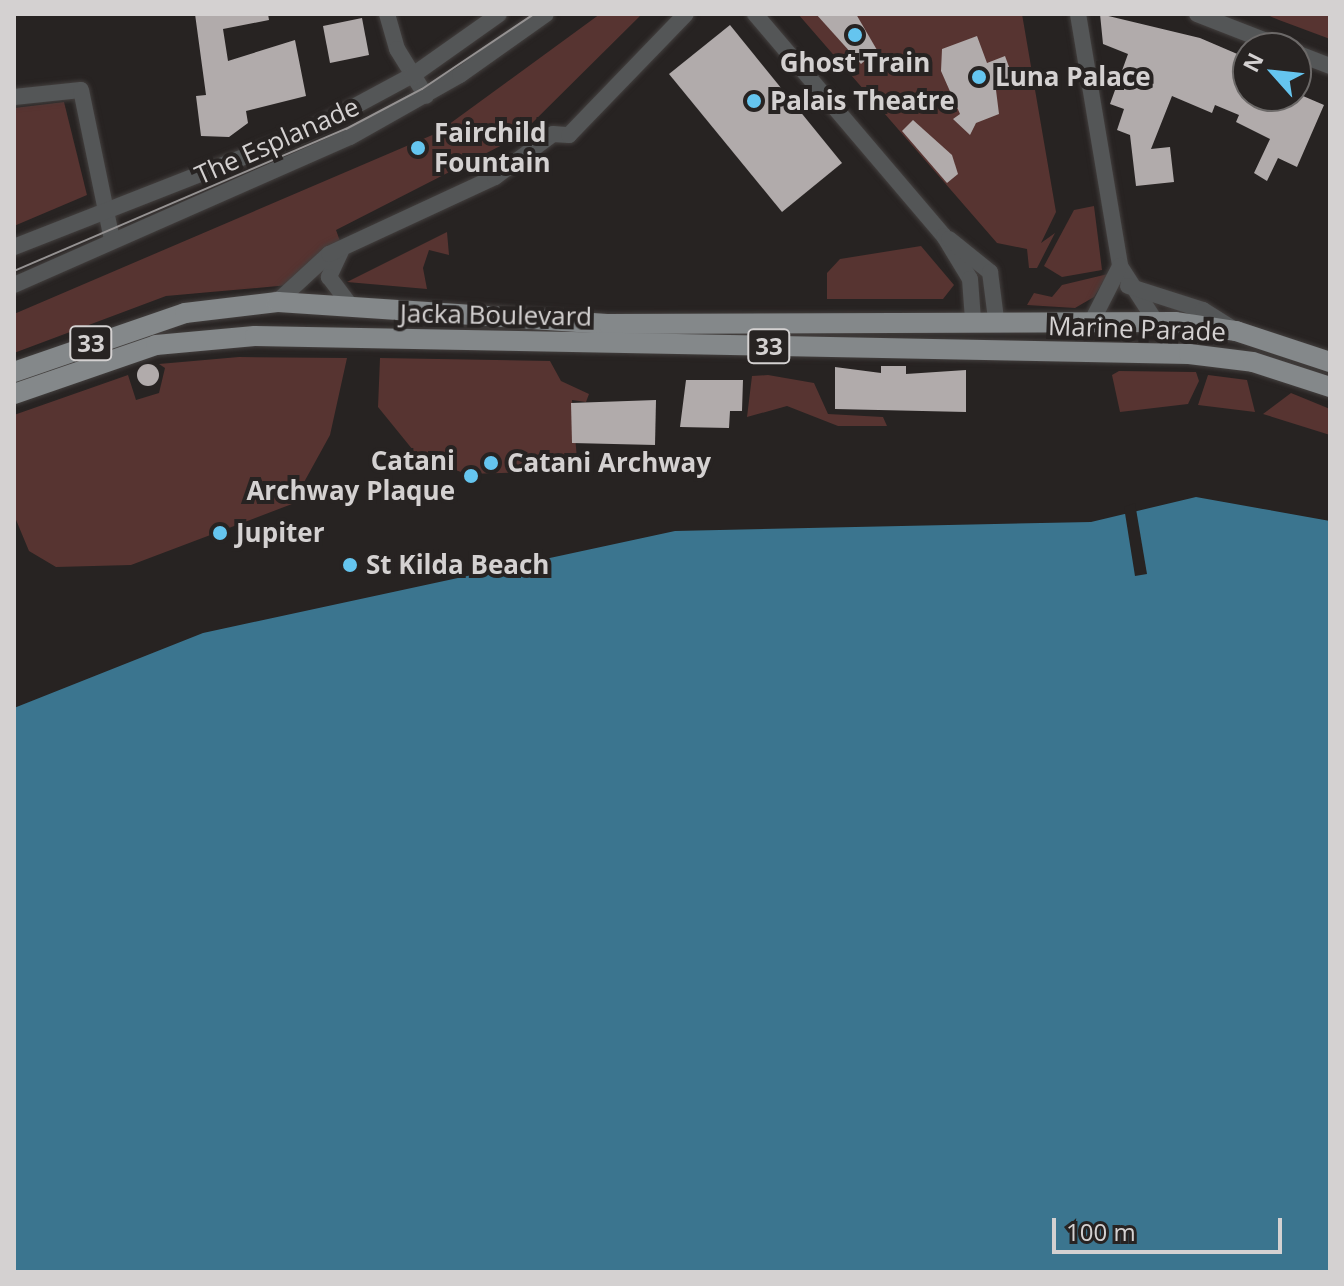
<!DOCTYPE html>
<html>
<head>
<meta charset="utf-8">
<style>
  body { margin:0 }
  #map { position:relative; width:1344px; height:1286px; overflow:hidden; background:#272322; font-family:"Open Sans",sans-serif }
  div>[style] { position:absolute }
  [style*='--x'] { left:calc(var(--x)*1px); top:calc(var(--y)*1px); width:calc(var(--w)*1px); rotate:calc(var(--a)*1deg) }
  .green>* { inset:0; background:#573431 }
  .water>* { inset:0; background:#3b758f }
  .pier>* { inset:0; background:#272322 }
  .building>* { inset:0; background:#b1abab }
  .round { border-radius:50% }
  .roads { filter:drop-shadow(0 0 2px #433f3e) drop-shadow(0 0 2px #433f3e) }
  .minor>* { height:16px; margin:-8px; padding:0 8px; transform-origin:8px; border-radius:8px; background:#545657 }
  .major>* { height:20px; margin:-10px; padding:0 10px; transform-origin:10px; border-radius:10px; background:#84888a }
  .tram>* { height:2px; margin:-1px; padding:0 1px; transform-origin:1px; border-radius:1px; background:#959292 }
  .dots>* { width:22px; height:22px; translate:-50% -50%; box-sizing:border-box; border:4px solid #272322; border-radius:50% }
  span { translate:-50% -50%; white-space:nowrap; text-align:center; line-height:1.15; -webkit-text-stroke:8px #272322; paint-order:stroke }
  .shield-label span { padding:2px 6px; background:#272322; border:2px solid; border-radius:6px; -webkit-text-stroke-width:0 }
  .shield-label { font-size:24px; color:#d4d1d1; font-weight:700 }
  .poi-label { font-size:26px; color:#d4d1d1; font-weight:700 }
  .left { translate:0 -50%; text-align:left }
  .right { translate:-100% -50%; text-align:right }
  .street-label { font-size:26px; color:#d4d1d1 }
  .frame { position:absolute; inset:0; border:16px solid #d4d1d1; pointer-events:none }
  .north { position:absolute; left:1232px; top:32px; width:80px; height:80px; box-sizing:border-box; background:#272322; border:2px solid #6c6968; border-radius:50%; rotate:297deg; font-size:22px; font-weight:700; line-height:32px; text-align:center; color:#d4d1d1 }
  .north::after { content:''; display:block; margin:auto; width:28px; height:36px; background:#65c5ef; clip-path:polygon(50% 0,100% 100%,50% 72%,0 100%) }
  .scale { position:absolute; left:1052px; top:1218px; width:230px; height:36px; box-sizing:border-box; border:4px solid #d4d1d1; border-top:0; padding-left:10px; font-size:24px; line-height:28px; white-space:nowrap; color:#d4d1d1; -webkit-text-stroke:6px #272322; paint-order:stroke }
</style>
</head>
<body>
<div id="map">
  <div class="green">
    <div style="clip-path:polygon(600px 14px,642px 14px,518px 137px,336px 230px,340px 241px,289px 285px,166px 296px,14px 353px,14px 314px,437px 133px)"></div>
    <div style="clip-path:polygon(798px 14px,1022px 14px,1056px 212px,1041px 243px,1055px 233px,1037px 268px,1029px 268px,1027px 249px,997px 243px)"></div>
    <div style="clip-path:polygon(1265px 14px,1330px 14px,1330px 39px,1279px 20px)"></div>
    <div style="clip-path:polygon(64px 102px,87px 195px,14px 226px,14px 108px)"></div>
    <div style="clip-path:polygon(1094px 206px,1102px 270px,1062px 277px,1044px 266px,1074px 210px)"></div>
    <div style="clip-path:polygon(447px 232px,449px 255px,429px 250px,423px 268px,427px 289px,347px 282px)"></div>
    <div style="clip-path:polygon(921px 246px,954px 285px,943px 299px,827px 299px,827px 273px,840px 259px)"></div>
    <div style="clip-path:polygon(1108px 274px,1094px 297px,1075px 308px,1027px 305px,1034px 293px,1052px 297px,1062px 285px)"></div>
    <div style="clip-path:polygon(239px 357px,347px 358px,330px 435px,292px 504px,131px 565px,56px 567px,29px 551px,14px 515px,14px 415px,128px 375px,136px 400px,159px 393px,165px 368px,159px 364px)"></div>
    <div style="clip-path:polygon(380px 358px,550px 361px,561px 381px,589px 394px,586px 402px,572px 400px,578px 471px,466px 474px,417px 455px,378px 407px)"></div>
    <div style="clip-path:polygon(1119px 371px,1196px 372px,1199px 381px,1188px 404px,1120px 412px,1112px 375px)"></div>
    <div style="clip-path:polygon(768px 375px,814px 383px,828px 414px,883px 417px,887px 426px,838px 426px,787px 406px,747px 417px,752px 376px)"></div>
    <div style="clip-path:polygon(1208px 375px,1247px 380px,1255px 412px,1198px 405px)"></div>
    <div style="clip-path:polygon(1291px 393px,1330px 409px,1330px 435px,1263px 414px)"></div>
  </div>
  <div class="water">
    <div style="clip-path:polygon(1196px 497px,1330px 521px,1330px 1272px,14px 1272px,14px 708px,203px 633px,675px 531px,1091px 522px)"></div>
  </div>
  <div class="pier">
    <div style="clip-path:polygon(1135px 503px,1147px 574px,1135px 576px,1124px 507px)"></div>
  </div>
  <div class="building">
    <div style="clip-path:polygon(195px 14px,268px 14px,269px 20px,223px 29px,228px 61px,295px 40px,306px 96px,246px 111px,248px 123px,229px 137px,201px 136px,196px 96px,206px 95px)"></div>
    <div style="clip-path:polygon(816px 14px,856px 14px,877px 50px,861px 64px)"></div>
    <div style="clip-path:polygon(1100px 14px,1200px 38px,1242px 56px,1248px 96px,1296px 93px,1324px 105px,1297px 167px,1278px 158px,1267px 181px,1254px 173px,1270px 139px,1236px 122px,1239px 115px,1215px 105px,1212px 113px,1172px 96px,1151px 149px,1170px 147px,1174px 182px,1136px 186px,1130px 135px,1117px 130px,1124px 109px,1110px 104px,1128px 54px,1103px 44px)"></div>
    <div style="clip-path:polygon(362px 18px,369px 55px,330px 63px,323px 26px)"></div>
    <div style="clip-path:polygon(730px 25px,842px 163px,782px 212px,669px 74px)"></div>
    <div style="clip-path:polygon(977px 36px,987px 63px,1005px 56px,1015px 83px,996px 90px,999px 114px,976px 123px,970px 135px,953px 119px,960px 114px,941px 71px,942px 49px)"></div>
    <div style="clip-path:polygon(913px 120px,952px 155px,958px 174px,947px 183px,902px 131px)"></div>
    <div class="round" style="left:137px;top:364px;width:22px;height:22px"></div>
    <div style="clip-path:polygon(881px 366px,906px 366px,906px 374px,966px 370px,966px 412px,835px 409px,835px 367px,881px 373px)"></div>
    <div style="clip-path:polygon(686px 380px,743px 380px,742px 411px,730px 411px,729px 428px,680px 427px)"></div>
    <div style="clip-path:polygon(656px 400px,655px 445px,572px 443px,571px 403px)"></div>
  </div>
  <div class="roads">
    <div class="minor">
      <div style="--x:387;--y:14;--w:36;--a:74"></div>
      <div style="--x:397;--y:49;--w:55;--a:58.3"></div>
      <div style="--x:755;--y:14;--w:292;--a:49.6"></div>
      <div style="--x:944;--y:236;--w:50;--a:58.8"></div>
      <div style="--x:970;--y:279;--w:41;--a:85.8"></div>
      <div style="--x:1078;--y:14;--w:255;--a:80.5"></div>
      <div style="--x:1120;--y:266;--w:67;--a:57.3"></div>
      <div style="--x:1197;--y:14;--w:93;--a:21.3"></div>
      <div style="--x:1296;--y:53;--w:36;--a:21"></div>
      <div style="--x:14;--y:97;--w:67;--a:-6"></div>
      <div style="--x:81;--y:90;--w:153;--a:78.3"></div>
      <div style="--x:949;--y:239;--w:53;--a:38.8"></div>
      <div style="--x:990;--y:272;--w:47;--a:82.7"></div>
      <div style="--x:14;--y:247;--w:315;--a:-21.4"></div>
      <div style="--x:307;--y:132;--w:120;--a:-28.3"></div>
      <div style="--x:413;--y:75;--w:105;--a:-35.3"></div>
      <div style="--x:341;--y:251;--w:29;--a:115"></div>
      <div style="--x:329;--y:277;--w:35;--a:53"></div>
      <div style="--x:14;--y:285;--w:367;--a:-23.8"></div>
      <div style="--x:350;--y:137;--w:126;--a:-29.4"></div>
      <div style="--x:460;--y:75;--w:105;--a:-35.3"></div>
      <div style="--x:1128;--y:286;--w:79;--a:17.7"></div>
      <div style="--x:1203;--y:310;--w:39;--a:32"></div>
      <div style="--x:277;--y:302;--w:71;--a:-42.7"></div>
      <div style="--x:329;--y:254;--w:183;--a:-24.9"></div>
      <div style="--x:495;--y:177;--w:72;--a:-36.6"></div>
      <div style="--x:553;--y:134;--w:16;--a:4"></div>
      <div style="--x:569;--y:135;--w:168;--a:-46"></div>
      <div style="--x:1092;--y:321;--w:62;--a:-63"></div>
    </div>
    <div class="major">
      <div style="--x:14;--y:372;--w:181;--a:-19"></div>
      <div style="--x:185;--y:313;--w:93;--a:-6.8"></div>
      <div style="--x:277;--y:302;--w:332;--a:3.8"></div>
      <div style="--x:608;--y:324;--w:567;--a:-0.2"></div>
      <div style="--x:1175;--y:322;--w:62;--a:8.4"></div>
      <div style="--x:1236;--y:331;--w:99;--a:18.3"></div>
      <div style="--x:14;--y:394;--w:150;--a:-19"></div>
      <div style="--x:156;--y:345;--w:99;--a:-5.2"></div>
      <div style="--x:255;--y:336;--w:934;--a:1.1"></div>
      <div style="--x:1189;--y:354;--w:64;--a:7.1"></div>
      <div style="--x:1253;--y:362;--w:81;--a:18"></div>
    </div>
  </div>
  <div class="tram">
    <div style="--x:14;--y:271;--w:361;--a:-23.2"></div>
    <div style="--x:346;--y:129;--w:86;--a:-27.8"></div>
    <div style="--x:422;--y:89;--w:135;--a:-33.8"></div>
  </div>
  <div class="dots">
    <div style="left:855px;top:35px;background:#65c5ef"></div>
    <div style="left:979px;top:77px;background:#65c5ef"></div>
    <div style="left:754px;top:101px;background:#65c5ef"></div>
    <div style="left:418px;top:148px;background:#65c5ef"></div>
    <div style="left:491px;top:463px;background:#65c5ef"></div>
    <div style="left:471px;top:476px;background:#65c5ef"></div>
    <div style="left:220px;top:533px;background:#65c5ef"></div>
    <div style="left:350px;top:565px;background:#65c5ef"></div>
  </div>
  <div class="shield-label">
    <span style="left:91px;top:343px">33</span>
    <span style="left:769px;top:346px">33</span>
  </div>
  <div class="poi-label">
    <span style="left:855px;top:63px">Ghost Train</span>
    <span class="left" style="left:995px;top:77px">Luna Palace</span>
    <span class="left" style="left:770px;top:101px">Palais Theatre</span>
    <span class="left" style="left:434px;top:148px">Fairchild<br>Fountain</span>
    <span class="right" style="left:455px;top:476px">Catani<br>Archway Plaque</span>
    <span class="left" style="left:507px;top:463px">Catani Archway</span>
    <span class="left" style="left:236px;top:533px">Jupiter</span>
    <span class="left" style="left:366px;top:565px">St Kilda Beach</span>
  </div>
  <div class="street-label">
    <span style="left:277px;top:141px;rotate:-24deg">The Esplanade</span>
    <span style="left:496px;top:315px;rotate:1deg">Jacka Boulevard</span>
    <span style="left:1137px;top:329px;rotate:2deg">Marine Parade</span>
  </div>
  <div class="frame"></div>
  <div class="north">N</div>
  <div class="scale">100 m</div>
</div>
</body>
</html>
